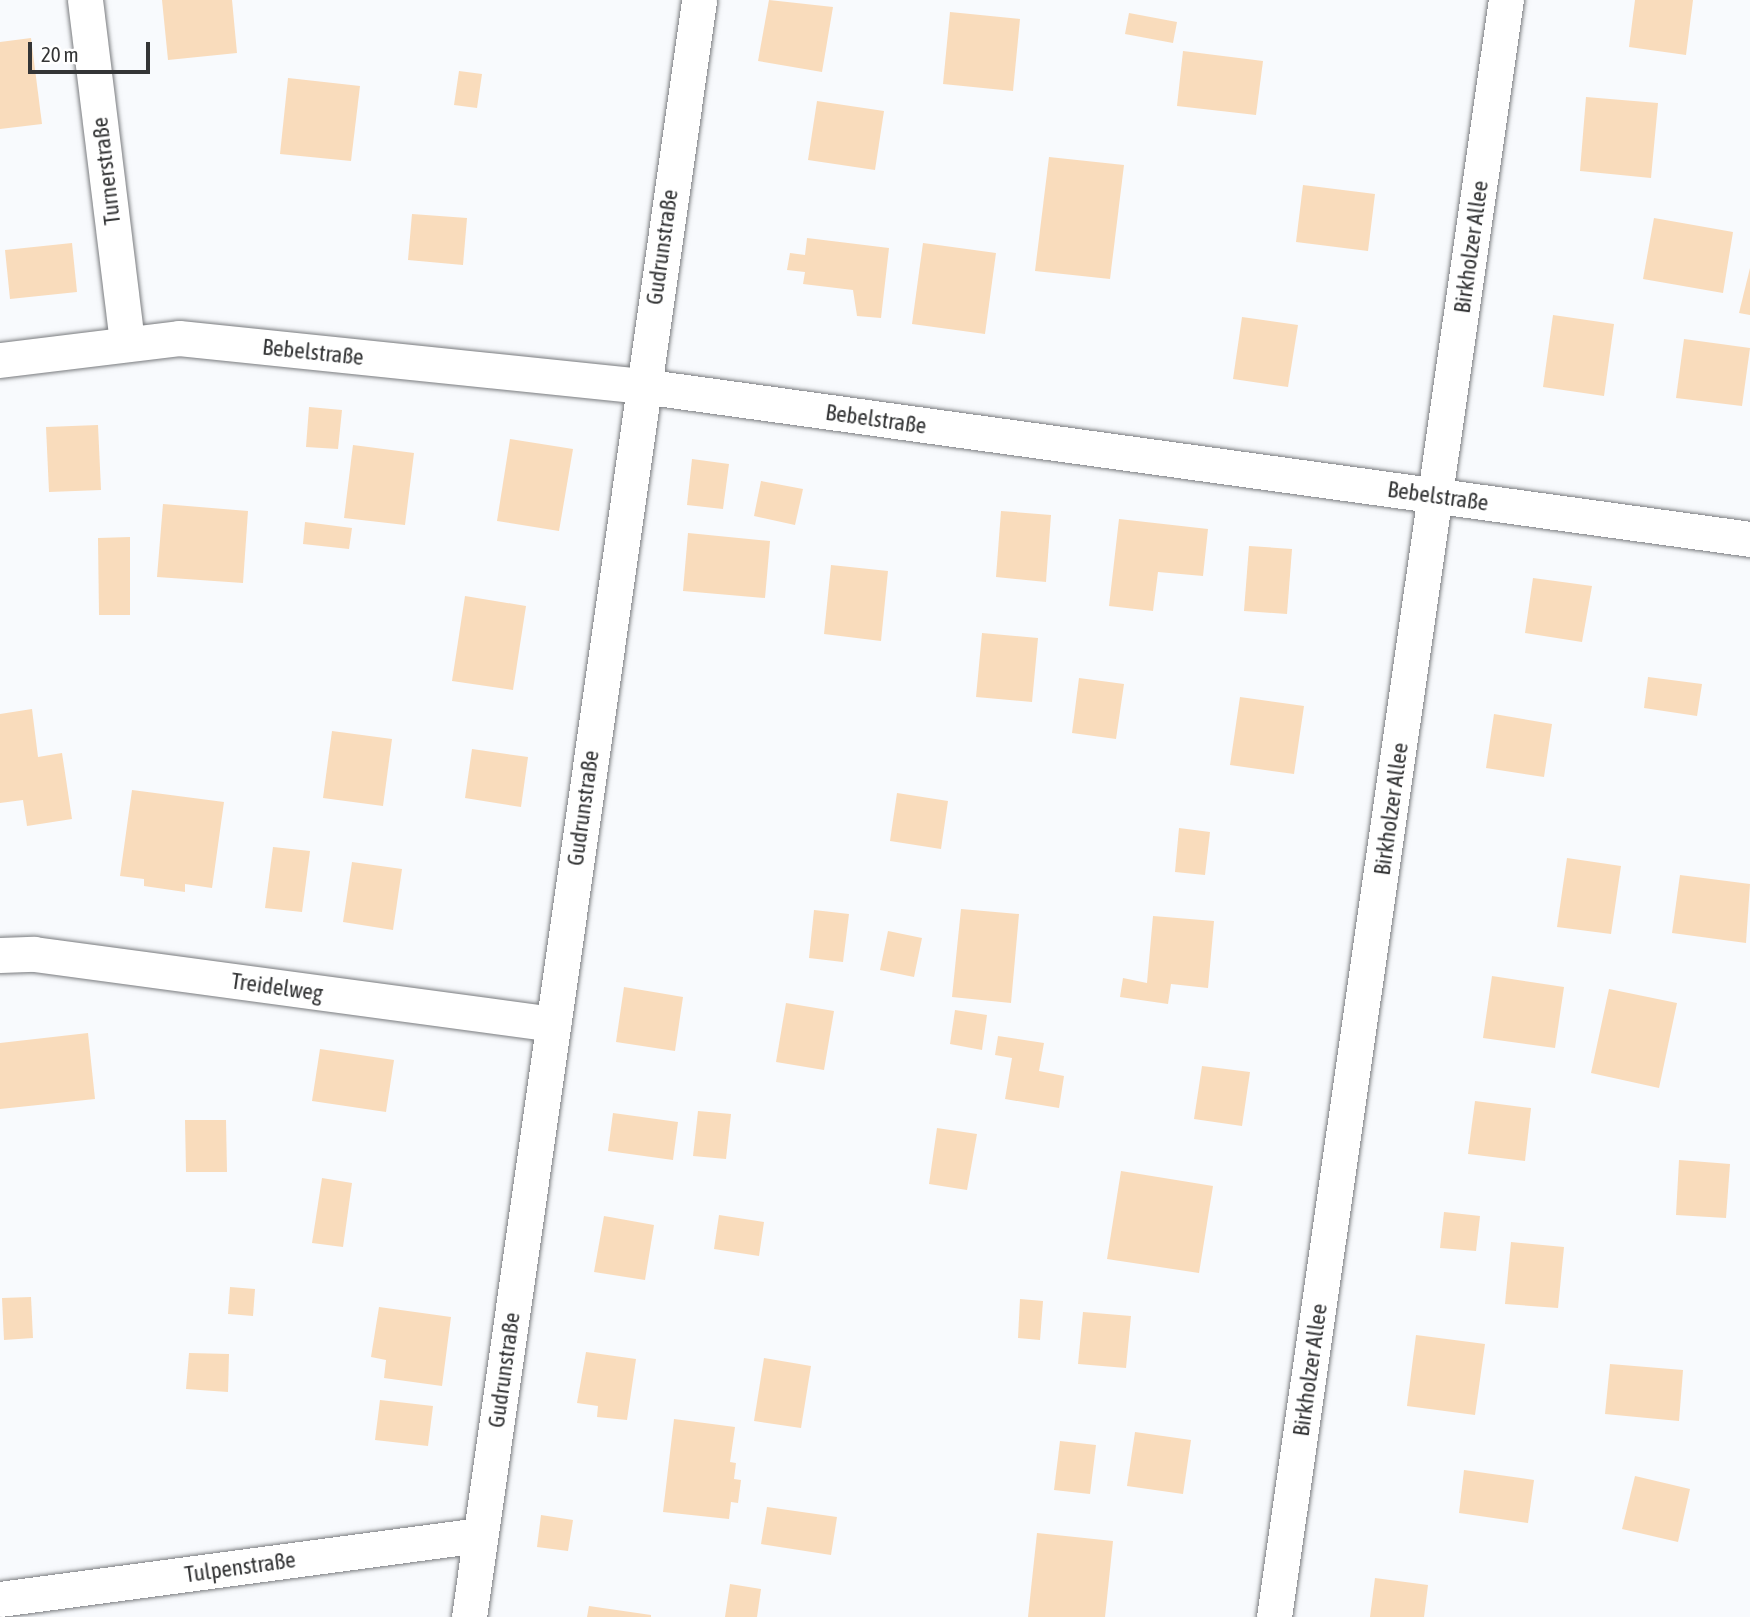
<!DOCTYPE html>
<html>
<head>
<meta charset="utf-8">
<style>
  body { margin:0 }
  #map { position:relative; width:1750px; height:1617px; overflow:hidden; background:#f8fafd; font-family:"Asap Condensed",sans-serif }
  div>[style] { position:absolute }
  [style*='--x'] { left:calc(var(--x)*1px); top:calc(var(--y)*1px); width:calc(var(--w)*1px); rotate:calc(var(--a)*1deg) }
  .building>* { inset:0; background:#f9dcbc }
  .roads { filter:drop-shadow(0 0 2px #7a7c7f) drop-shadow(0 0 2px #7a7c7f) }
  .street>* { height:35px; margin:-17.5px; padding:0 17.5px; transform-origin:17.5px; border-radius:17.5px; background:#fff }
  span { translate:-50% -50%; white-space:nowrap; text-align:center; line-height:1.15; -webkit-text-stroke:5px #fff; paint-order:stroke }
  .street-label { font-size:23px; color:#343536 }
  .scale { position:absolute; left:28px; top:42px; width:122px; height:32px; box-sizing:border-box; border:4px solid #343536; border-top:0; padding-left:9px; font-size:21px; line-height:24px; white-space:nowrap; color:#343536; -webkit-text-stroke:5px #fff; paint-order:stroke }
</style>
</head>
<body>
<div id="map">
  <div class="building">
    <div style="clip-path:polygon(162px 0,232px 0,237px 53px,168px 60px)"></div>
    <div style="clip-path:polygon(769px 0,833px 7px,822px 72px,758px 61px)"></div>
    <div style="clip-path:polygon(1635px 0,1693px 0,1686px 55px,1629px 47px)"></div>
    <div style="clip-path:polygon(950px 12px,1020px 19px,1013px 91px,943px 84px)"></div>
    <div style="clip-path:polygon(1129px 13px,1177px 22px,1173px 43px,1125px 34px)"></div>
    <div style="clip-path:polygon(31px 38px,42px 124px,0 129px,0 42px)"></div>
    <div style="clip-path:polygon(1183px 51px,1263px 61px,1256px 115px,1177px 106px)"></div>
    <div style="clip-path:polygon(459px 71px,482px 74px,477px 108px,454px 105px)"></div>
    <div style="clip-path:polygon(288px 78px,360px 86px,351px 161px,280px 154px)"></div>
    <div style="clip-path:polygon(1586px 97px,1658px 103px,1651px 178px,1580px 171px)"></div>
    <div style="clip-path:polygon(817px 101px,884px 111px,875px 170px,808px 160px)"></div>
    <div style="clip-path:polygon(1049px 157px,1124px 165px,1110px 279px,1035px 271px)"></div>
    <div style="clip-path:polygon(1303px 185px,1375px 194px,1368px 251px,1296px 242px)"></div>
    <div style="clip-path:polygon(412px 214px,467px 218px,463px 265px,408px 260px)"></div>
    <div style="clip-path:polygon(1654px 218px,1733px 232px,1723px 293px,1643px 279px)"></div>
    <div style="clip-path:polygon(807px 238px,889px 248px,881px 318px,857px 316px,853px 290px,803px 284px,805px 272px,787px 270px,790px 253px,805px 255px)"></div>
    <div style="clip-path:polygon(72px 243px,77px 292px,10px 299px,5px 250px)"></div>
    <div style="clip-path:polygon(923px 243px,996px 253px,985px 334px,912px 324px)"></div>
    <div style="clip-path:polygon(1750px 268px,1750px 315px,1739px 313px)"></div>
    <div style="clip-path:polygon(1553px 315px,1614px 324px,1604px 396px,1543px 387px)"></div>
    <div style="clip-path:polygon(1242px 317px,1298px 325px,1288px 387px,1233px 379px)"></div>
    <div style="clip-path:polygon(1684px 339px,1750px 348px,1742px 406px,1676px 398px)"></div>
    <div style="clip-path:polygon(309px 407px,342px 410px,338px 449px,306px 447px)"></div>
    <div style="clip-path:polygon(98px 425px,101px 490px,49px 492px,46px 427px)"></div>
    <div style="clip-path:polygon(510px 439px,573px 449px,559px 531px,497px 521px)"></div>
    <div style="clip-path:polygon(353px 445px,414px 453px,405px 525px,344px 518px)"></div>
    <div style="clip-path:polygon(692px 459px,729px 464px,723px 509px,687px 505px)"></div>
    <div style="clip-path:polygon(761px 481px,803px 489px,795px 525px,754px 516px)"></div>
    <div style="clip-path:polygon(163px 504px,248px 511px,243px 583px,157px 577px)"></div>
    <div style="clip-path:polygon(1001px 511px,1051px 515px,1046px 582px,996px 577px)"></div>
    <div style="clip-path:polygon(1119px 519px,1208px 529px,1203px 576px,1158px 572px,1153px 611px,1109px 606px)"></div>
    <div style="clip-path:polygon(305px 522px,352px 528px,349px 549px,303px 544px)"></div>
    <div style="clip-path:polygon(688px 533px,770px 541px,765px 598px,683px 591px)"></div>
    <div style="clip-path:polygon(130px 537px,130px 615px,99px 615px,98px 538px)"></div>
    <div style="clip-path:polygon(1249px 546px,1292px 549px,1287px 614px,1244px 611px)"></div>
    <div style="clip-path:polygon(831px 565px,888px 571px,881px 641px,824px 634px)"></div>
    <div style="clip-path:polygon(1533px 578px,1592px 586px,1582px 642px,1525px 633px)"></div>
    <div style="clip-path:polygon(465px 596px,526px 606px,513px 690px,452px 681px)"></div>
    <div style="clip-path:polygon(982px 633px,1038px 638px,1032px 702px,976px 697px)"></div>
    <div style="clip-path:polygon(1648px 677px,1702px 684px,1697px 716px,1644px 708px)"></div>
    <div style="clip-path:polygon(1079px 678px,1124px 684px,1116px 739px,1072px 733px)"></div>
    <div style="clip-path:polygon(1240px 697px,1304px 706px,1294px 774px,1230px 765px)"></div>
    <div style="clip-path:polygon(32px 709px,38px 757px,62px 753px,72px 819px,27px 826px,23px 800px,0 803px,0 714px)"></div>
    <div style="clip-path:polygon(1494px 714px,1552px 724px,1544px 777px,1486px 768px)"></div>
    <div style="clip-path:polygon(332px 731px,392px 739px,383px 806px,323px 798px)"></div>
    <div style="clip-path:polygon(472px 749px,528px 757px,521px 807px,465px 798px)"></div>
    <div style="clip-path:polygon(132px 790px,224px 802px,212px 888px,185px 884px,185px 892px,144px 886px,144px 879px,120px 876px)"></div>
    <div style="clip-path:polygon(897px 793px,948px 801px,941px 849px,890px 841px)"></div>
    <div style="clip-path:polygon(1179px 828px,1210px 832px,1205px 875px,1175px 872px)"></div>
    <div style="clip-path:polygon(273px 847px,310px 851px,302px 912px,265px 908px)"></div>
    <div style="clip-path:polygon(1567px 858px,1621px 866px,1611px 934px,1557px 927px)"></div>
    <div style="clip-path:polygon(352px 862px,402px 869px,393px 930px,343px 922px)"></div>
    <div style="clip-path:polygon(1680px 875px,1750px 884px,1746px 943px,1672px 933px)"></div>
    <div style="clip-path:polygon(961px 909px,1019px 914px,1011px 1003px,952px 997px)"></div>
    <div style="clip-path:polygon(814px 910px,849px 914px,843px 962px,809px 958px)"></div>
    <div style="clip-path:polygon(1153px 916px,1214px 921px,1208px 988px,1171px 984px,1168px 1004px,1120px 997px,1123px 978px,1147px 983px)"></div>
    <div style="clip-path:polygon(888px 931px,922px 938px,914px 977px,880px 970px)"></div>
    <div style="clip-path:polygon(1492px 976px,1564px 987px,1555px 1048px,1483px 1038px)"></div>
    <div style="clip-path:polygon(624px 987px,683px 997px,675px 1051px,616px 1042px)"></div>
    <div style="clip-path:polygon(1609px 989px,1677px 1003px,1659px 1088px,1591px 1073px)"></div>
    <div style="clip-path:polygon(786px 1003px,834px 1011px,824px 1070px,776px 1062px)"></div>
    <div style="clip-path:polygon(955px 1010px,987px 1015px,982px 1050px,950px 1044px)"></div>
    <div style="clip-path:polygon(88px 1033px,95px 1099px,0 1109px,0 1043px)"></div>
    <div style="clip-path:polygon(998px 1036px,1044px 1043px,1039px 1071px,1064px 1076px,1059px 1108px,1005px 1099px,1012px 1058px,995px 1055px)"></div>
    <div style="clip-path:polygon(320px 1049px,394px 1060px,386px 1112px,312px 1101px)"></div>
    <div style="clip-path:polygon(1202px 1066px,1250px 1072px,1242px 1126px,1194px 1119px)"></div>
    <div style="clip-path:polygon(1475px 1101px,1531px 1108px,1525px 1161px,1468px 1154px)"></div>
    <div style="clip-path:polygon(698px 1111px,731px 1114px,726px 1159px,693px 1156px)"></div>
    <div style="clip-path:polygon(613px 1113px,678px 1122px,673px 1160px,608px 1151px)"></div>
    <div style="clip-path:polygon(185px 1120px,226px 1120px,227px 1172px,186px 1172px)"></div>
    <div style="clip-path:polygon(937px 1128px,977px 1134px,967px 1190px,929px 1184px)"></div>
    <div style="clip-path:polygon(1679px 1160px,1730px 1164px,1726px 1218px,1676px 1215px)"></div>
    <div style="clip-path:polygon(1121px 1171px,1213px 1186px,1199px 1273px,1107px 1259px)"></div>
    <div style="clip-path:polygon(322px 1178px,352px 1183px,343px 1247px,312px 1243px)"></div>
    <div style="clip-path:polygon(1444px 1212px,1480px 1216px,1476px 1251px,1440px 1248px)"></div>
    <div style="clip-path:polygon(719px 1215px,764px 1222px,759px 1256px,714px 1249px)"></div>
    <div style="clip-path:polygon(604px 1216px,654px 1225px,645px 1280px,594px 1272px)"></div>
    <div style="clip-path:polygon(1511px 1242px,1564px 1247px,1558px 1308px,1505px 1304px)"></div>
    <div style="clip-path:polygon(230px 1287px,255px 1289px,253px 1316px,228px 1314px)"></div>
    <div style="clip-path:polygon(31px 1297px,33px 1338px,4px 1340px,2px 1298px)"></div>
    <div style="clip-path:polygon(1020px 1299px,1043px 1301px,1040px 1340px,1018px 1338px)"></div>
    <div style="clip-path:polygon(379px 1307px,451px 1317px,442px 1386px,384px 1378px,386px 1360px,371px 1357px)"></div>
    <div style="clip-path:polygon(1083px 1312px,1131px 1316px,1126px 1368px,1078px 1364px)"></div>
    <div style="clip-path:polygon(1416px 1335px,1485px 1344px,1475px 1415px,1407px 1406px)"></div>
    <div style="clip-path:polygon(586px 1352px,636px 1359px,627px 1420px,597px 1417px,598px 1406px,577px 1403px)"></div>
    <div style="clip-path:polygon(189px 1353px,229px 1354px,228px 1392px,186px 1389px)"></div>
    <div style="clip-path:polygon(764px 1358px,811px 1366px,801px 1428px,754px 1421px)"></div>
    <div style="clip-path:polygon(1610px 1364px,1683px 1370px,1679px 1421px,1605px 1414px)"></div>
    <div style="clip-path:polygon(380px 1400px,433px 1406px,428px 1446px,375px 1440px)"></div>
    <div style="clip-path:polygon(674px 1419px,735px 1427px,730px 1462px,736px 1463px,734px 1479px,741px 1480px,738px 1503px,731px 1502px,729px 1519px,663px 1512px)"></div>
    <div style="clip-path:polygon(1135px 1432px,1191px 1440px,1183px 1494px,1127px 1486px)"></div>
    <div style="clip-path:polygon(1060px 1441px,1096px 1445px,1090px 1494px,1054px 1490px)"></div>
    <div style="clip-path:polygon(1464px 1470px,1534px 1480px,1528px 1523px,1459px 1513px)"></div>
    <div style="clip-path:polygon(1635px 1476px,1690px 1489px,1678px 1542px,1622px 1529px)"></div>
    <div style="clip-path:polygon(767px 1507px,837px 1517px,831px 1555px,761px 1544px)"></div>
    <div style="clip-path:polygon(541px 1515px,573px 1520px,568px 1551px,537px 1547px)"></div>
    <div style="clip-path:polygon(1037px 1533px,1113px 1541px,1105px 1617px,1028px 1617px)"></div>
    <div style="clip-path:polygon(1375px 1578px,1428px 1585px,1424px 1617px,1370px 1617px)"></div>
    <div style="clip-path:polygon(730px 1584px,761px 1589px,757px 1617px,725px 1617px)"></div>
    <div style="clip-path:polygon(589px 1606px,651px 1615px,651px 1617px,587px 1617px)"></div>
  </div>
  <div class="roads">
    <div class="street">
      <div style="--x:85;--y:0;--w:345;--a:83"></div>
      <div style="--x:0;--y:360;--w:180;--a:-7"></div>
      <div style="--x:179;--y:338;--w:465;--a:5.9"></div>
      <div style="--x:642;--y:386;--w:1119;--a:7.86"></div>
      <div style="--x:0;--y:955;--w:34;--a:-2"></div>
      <div style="--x:34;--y:954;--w:524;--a:7.68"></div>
      <div style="--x:0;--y:1599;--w:484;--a:-7.6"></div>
      <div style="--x:469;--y:1617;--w:1633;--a:-81.9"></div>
      <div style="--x:1274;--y:1617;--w:1634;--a:-81.84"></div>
    </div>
  </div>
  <div class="street-label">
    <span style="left:106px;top:171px;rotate:-97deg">Turnerstraße</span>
    <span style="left:662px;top:247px;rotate:-82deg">Gudrunstraße</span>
    <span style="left:1471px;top:247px;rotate:-82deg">Birkholzer Allee</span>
    <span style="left:313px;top:352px;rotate:6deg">Bebelstraße</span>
    <span style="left:876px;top:419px;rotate:8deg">Bebelstraße</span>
    <span style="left:1438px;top:496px;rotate:8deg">Bebelstraße</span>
    <span style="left:583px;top:808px;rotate:-82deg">Gudrunstraße</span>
    <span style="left:1391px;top:809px;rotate:-82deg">Birkholzer Allee</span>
    <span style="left:277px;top:987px;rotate:8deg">Treidelweg</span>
    <span style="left:504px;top:1370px;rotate:-82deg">Gudrunstraße</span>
    <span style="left:1310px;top:1370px;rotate:-82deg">Birkholzer Allee</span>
    <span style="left:240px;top:1567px;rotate:-8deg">Tulpenstraße</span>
  </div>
  <div class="scale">20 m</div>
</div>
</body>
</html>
